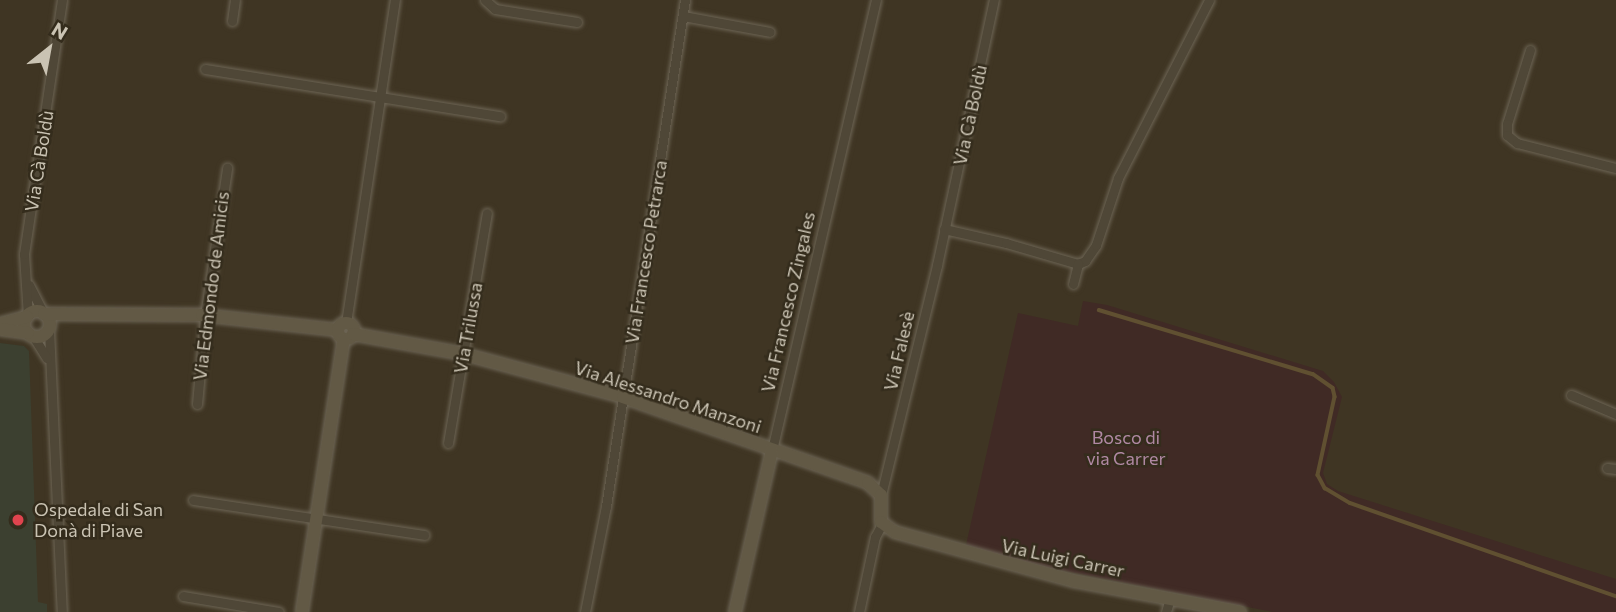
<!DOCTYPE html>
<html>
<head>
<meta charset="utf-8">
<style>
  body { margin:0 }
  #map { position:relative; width:1616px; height:612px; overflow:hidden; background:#3f3523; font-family:Commissioner,sans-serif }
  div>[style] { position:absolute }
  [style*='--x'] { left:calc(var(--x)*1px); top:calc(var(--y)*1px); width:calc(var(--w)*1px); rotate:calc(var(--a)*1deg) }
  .medical>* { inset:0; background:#3c4030 }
  .green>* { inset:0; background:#402a25 }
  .stream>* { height:3.5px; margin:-1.75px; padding:0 1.75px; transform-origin:1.75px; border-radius:1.75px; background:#605031 }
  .roads { filter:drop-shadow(0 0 2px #6d6555) drop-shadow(0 0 2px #6d6555) }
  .street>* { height:9px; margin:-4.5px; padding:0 4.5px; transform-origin:4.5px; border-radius:4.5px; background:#4f4737 }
  .secondary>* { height:12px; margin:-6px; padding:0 6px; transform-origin:6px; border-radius:6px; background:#625945 }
  .secondary>.ring { margin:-6px; padding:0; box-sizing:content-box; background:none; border:12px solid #625945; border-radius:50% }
  .dots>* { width:19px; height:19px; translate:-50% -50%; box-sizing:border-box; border:4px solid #342c1c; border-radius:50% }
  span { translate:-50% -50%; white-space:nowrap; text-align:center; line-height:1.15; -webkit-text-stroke:5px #342c1c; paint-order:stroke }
  .street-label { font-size:18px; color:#cac3b3 }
  .park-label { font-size:18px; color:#b088a3 }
  .poi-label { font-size:18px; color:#cac3b3 }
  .left { translate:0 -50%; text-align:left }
  .north { position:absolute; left:14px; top:14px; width:70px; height:70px; -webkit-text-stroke:5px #342c1c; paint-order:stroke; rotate:31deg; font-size:19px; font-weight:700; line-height:28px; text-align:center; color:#cac3b3 }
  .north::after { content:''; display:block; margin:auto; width:24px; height:32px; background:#cac3b3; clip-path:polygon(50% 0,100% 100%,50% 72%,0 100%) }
</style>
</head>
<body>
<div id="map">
  <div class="medical">
    <div style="clip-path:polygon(0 343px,24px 346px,29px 351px,38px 602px,47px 604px,47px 612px,0 612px)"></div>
  </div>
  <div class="green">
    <div style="clip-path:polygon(1083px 301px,1107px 305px,1323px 371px,1334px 382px,1342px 397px,1323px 473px,1327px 484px,1338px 491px,1616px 579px,1616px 612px,1273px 612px,1029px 564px,966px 545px,1018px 313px,1078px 326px)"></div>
  </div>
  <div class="stream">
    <div style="--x:1099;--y:310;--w:223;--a:16.7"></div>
    <div style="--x:1313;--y:374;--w:24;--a:35"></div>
    <div style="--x:1333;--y:388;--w:9;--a:77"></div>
    <div style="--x:1335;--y:397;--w:80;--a:102.3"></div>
    <div style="--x:1318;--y:475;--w:15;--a:62"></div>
    <div style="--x:1325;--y:488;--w:29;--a:31"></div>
    <div style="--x:1350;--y:503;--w:282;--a:19.3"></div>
  </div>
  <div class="roads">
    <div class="street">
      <div style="--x:485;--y:0;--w:13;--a:42"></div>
      <div style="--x:495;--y:9;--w:83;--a:9"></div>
      <div style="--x:683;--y:16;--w:88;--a:10.4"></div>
      <div style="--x:232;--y:21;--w:21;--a:-82"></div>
      <div style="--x:1530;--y:50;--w:77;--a:107.3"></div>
      <div style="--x:1507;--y:124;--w:11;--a:90"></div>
      <div style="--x:1507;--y:135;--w:13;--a:39"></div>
      <div style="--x:1517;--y:143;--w:102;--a:14.2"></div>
      <div style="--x:205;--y:69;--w:299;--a:9.1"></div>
      <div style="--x:944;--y:229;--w:64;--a:12.7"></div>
      <div style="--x:1006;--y:243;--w:75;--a:16.3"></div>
      <div style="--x:1078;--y:264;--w:8;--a:-23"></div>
      <div style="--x:1085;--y:261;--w:19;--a:-55"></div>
      <div style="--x:1096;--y:245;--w:71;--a:-71.8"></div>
      <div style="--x:1118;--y:178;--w:200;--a:-62.9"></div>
      <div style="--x:1073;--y:284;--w:21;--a:-76"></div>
      <div style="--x:29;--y:285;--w:31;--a:63"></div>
      <div style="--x:28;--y:316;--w:62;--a:-93.7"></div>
      <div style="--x:24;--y:254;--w:257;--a:-81.5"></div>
      <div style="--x:346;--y:323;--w:327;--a:-81.4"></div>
      <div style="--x:49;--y:330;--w:282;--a:87.4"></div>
      <div style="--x:33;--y:336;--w:26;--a:58"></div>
      <div style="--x:1571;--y:395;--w:49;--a:22.9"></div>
      <div style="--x:197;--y:404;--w:88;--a:-84.8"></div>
      <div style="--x:205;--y:316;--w:150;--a:-81.5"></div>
      <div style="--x:448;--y:443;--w:233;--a:-80.4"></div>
      <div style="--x:772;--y:450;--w:462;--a:-77"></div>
      <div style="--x:1607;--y:468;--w:9;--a:6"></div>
      <div style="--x:881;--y:495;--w:237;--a:-76.3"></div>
      <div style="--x:937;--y:265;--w:271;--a:-77.9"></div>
      <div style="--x:193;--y:500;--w:234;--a:8.6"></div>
      <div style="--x:183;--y:596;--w:97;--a:9.5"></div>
      <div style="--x:585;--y:612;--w:108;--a:-78.8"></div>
      <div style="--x:606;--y:506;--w:512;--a:-81.13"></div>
      <div style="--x:859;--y:612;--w:77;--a:-78"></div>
      <div style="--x:875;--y:537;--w:15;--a:-62"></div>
      <div style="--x:1166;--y:612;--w:15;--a:-74"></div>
    </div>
    <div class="secondary">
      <div class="ring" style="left:24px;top:311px;width:14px;height:14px"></div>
      <div style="--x:44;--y:314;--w:158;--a:0.4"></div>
      <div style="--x:202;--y:315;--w:136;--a:6.3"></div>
      <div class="ring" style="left:338px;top:323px;width:4px;height:4px"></div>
      <div style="--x:0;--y:324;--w:28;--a:-15"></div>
      <div style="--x:0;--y:329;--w:28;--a:8"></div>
      <div style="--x:353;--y:334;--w:113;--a:10.2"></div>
      <div style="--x:464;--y:354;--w:165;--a:15.1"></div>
      <div style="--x:623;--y:397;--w:260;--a:19.3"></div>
      <div style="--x:868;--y:483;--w:18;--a:43"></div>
      <div style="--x:881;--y:495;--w:27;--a:90"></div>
      <div style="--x:881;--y:522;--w:17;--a:36"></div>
      <div style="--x:895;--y:532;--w:186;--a:15.3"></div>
      <div style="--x:1074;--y:581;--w:169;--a:10.6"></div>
      <div style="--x:302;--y:612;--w:276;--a:-81.3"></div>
      <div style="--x:735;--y:612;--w:166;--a:-77.1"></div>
    </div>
  </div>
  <div class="dots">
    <div style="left:18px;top:520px;background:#e0444e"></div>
  </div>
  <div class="street-label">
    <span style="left:970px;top:115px;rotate:-78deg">Via Cà Boldù</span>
    <span style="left:39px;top:161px;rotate:-81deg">Via Cà Boldù</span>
    <span style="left:646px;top:252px;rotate:-81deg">Via Francesco Petrarca</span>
    <span style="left:211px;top:286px;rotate:-83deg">Via Edmondo de Amicis</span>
    <span style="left:788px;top:302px;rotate:-77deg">Via Francesco Zingales</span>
    <span style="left:468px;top:328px;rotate:-80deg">Via Trilussa</span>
    <span style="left:899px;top:351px;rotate:-77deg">Via Falesè</span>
    <span style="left:668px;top:397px;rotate:18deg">Via Alessandro Manzoni</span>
    <span style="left:1063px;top:558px;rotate:12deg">Via Luigi Carrer</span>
  </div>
  <div class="park-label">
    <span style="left:1126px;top:448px">Bosco di<br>via Carrer</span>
  </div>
  <div class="poi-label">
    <span class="left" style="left:34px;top:520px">Ospedale di San<br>Donà di Piave</span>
  </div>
  <div class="north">N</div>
</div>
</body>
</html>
